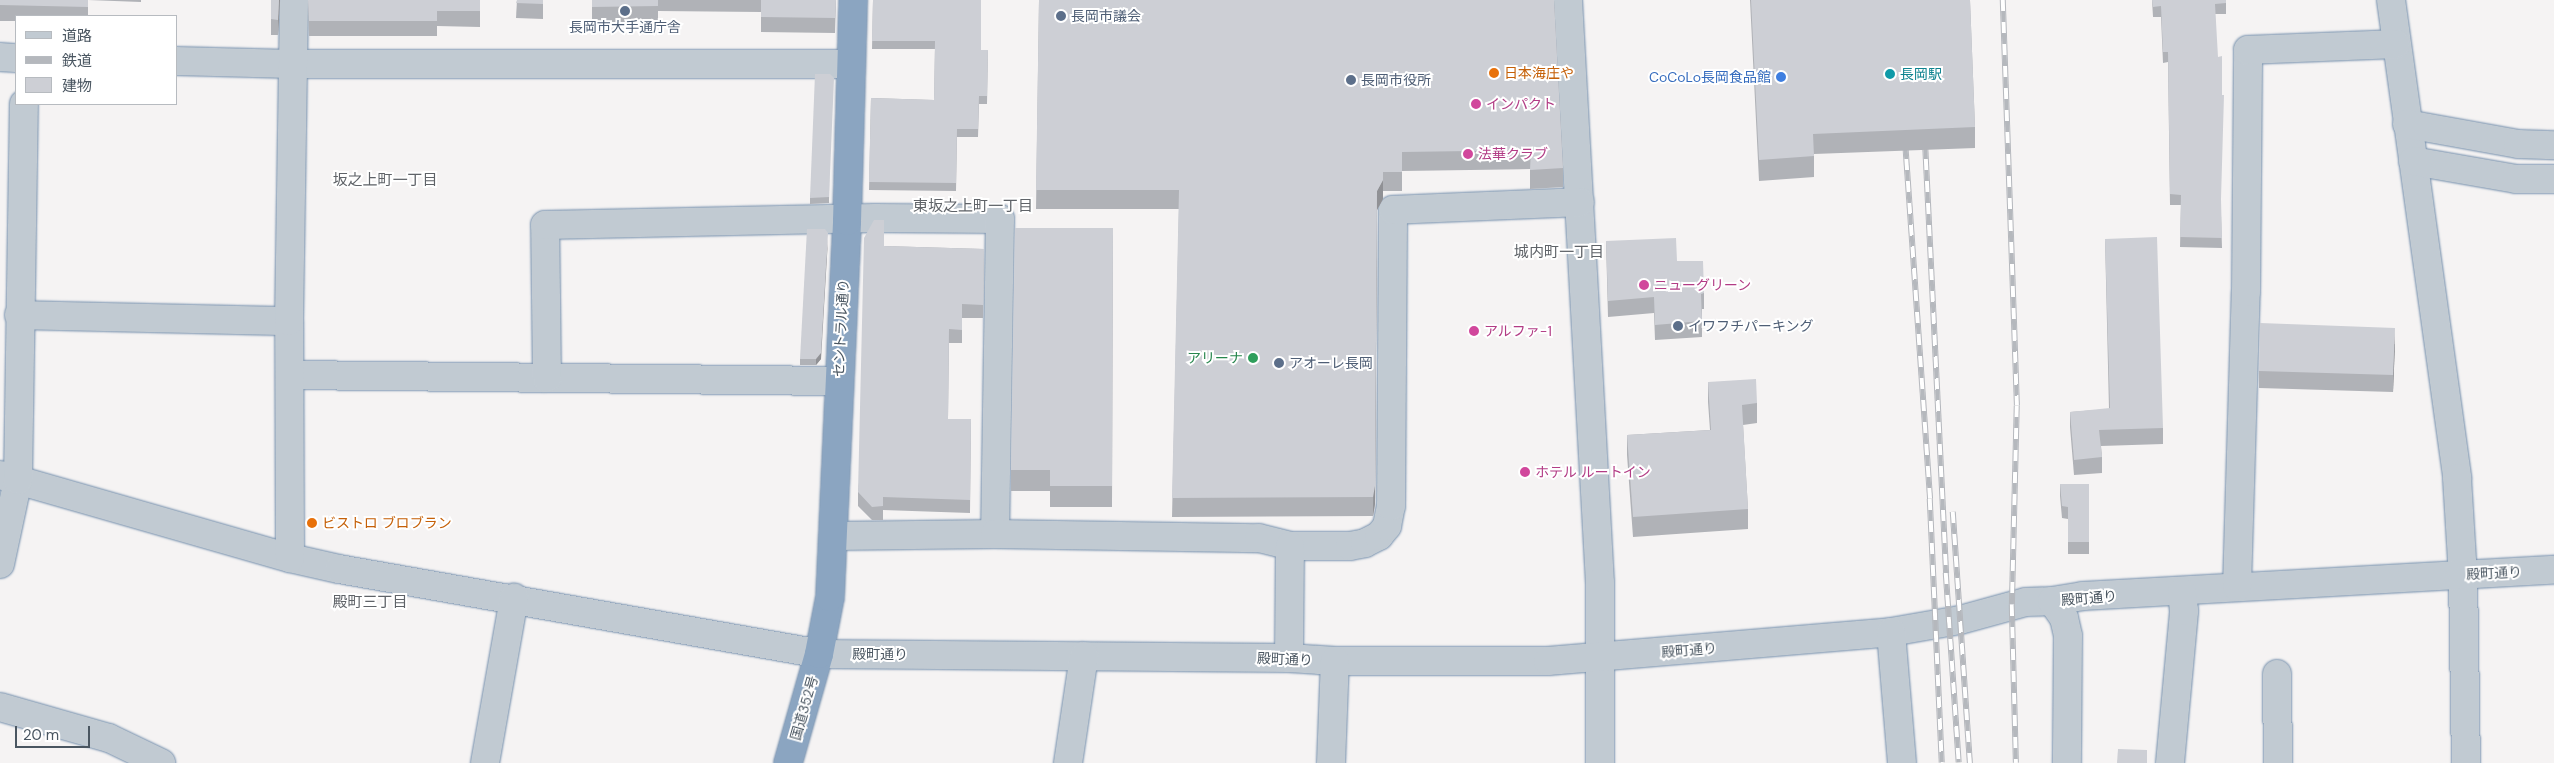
<!DOCTYPE html>
<html>
<head>
<meta charset="utf-8">
<style>
  body { margin:0 }
  #map { position:relative; width:2554px; height:763px; overflow:hidden; background:#f5f3f3; font-family:"DM Sans","Noto Sans JP",sans-serif }
  div>[style] { position:absolute }
  [style*='--x'] { left:calc(var(--x)*1px); top:calc(var(--y)*1px); width:calc(var(--w)*1px); rotate:calc(var(--a)*1deg) }
  .roads { filter:drop-shadow(0 0 1px #7690ad) drop-shadow(0 0 1px #7690ad) }
  .minor>* { height:28px; margin:-14px; padding:0 14px; transform-origin:14px; border-radius:14px; background:#c1cad2 }
  .highway>* { height:28px; margin:-14px; padding:0 14px; transform-origin:14px; border-radius:14px; background:#8ba5c1 }
  .rail>* { height:5.5px; margin-top:-2.75px; transform-origin:0; background:repeating-linear-gradient(90deg,#fff 0 11px,#b5b8bd 0 22px); box-sizing:border-box; border-block:1px solid #b5b8bd }
  .wall>* { inset:0; background:#b0b2b7 }
  .shaded-wall>* { inset:0; background:#909195 }
  .building>* { inset:0; background:#cdcfd5 }
  .dots>* { width:14px; height:14px; translate:-50% -50%; box-sizing:border-box; border:2px solid #fff; border-radius:50% }
  span { translate:-50% -50%; white-space:nowrap; text-align:center; line-height:1.15; -webkit-text-stroke:4px #fff; paint-order:stroke }
  .service-label { font-size:14px; color:#4e5e75 }
  .left { translate:0 -50%; text-align:left }
  .food-label { font-size:14px; color:#c56008 }
  .culture-label { font-size:14px; color:#0d838f }
  .shop-label { font-size:14px; color:#366cbe }
  .right { translate:-100% -50%; text-align:right }
  .hotel-label { font-size:14px; color:#b23c85 }
  .street-label { font-size:14px; color:#4a5661 }
  .leisure-label { font-size:14px; color:#27864d }
  .neighbourhood-label { font-size:15px; color:#5f6368 }
  .legend { position:absolute; left:15px; top:15px; width:162px; height:90px; box-sizing:border-box; background:#fff; border:1px solid #b7bbc0; margin:0; padding:6px 9px; list-style:none; font-size:15px; color:#4a5661 }
  .legend li { display:flex; align-items:center; gap:10px; height:25px }
  .legend b { width:25px; border:1px solid #b7bbc0 }
  .scale { position:absolute; left:15px; top:726px; width:75px; height:22px; box-sizing:border-box; border:2px solid #4a5661; border-top:0; padding-left:6px; font-size:15px; line-height:18px; white-space:nowrap; color:#4a5661; -webkit-text-stroke:4px #fff; paint-order:stroke }
</style>
</head>
<body>
<div id="map">
  <div class="roads">
    <div class="minor">
      <div style="--x:1568;--y:0;--w:584;--a:86.86"></div>
      <div style="--x:1600;--y:583;--w:180;--a:90"></div>
      <div style="--x:2391;--y:0;--w:483;--a:82.1"></div>
      <div style="--x:2457;--y:478;--w:97;--a:86.5"></div>
      <div style="--x:2463;--y:575;--w:188;--a:89.1"></div>
      <div style="--x:0;--y:57;--w:16;--a:4"></div>
      <div style="--x:176;--y:61;--w:116;--a:1.5"></div>
      <div style="--x:292;--y:64;--w:559;--a:0"></div>
      <div style="--x:2407;--y:124;--w:113;--a:10.2"></div>
      <div style="--x:2518;--y:144;--w:36;--a:2"></div>
      <div style="--x:2413;--y:161;--w:105;--a:9.9"></div>
      <div style="--x:2516;--y:179;--w:38;--a:0"></div>
      <div style="--x:19;--y:315;--w:270;--a:1.3"></div>
      <div style="--x:291;--y:375;--w:547;--a:0.63"></div>
      <div style="--x:547;--y:378;--w:153;--a:-90.7"></div>
      <div style="--x:545;--y:225;--w:330;--a:-1.2"></div>
      <div style="--x:875;--y:218;--w:125;--a:0.5"></div>
      <div style="--x:1000;--y:219;--w:315;--a:90.9"></div>
      <div style="--x:0;--y:475;--w:302;--a:16"></div>
      <div style="--x:290;--y:558;--w:50;--a:12.7"></div>
      <div style="--x:339;--y:569;--w:487;--a:10"></div>
      <div style="--x:819;--y:654;--w:470;--a:0.5"></div>
      <div style="--x:1289;--y:658;--w:46;--a:3.7"></div>
      <div style="--x:1335;--y:661;--w:213;--a:0"></div>
      <div style="--x:1548;--y:661;--w:344;--a:-4.8"></div>
      <div style="--x:1891;--y:632;--w:70;--a:-9.9"></div>
      <div style="--x:1960;--y:620;--w:68;--a:-15.3"></div>
      <div style="--x:2026;--y:602;--w:26;--a:-2"></div>
      <div style="--x:2052;--y:601;--w:31;--a:-9"></div>
      <div style="--x:2083;--y:596;--w:472;--a:-3.2"></div>
      <div style="--x:835;--y:536;--w:160;--a:-0.7"></div>
      <div style="--x:995;--y:534;--w:264;--a:0.9"></div>
      <div style="--x:1259;--y:538;--w:32;--a:14"></div>
      <div style="--x:1290;--y:546;--w:60;--a:0"></div>
      <div style="--x:1350;--y:546;--w:15;--a:-11"></div>
      <div style="--x:1365;--y:543;--w:16;--a:-27"></div>
      <div style="--x:1379;--y:536;--w:13;--a:-51"></div>
      <div style="--x:1387;--y:526;--w:20;--a:-79"></div>
      <div style="--x:1391;--y:506;--w:296;--a:-89.6"></div>
      <div style="--x:1393;--y:210;--w:187;--a:-2.4"></div>
      <div style="--x:290;--y:558;--w:237;--a:-90.2"></div>
      <div style="--x:289;--y:321;--w:321;--a:-89.1"></div>
      <div style="--x:0;--y:564;--w:86;--a:-77.9"></div>
      <div style="--x:18;--y:480;--w:376;--a:-89.1"></div>
      <div style="--x:2237;--y:587;--w:295;--a:-88.3"></div>
      <div style="--x:2246;--y:292;--w:242;--a:-89.5"></div>
      <div style="--x:2248;--y:50;--w:148;--a:-2.3"></div>
      <div style="--x:2052;--y:601;--w:21;--a:55"></div>
      <div style="--x:2064;--y:618;--w:18;--a:77"></div>
      <div style="--x:2068;--y:636;--w:127;--a:90.5"></div>
      <div style="--x:1891;--y:632;--w:131;--a:85.2"></div>
      <div style="--x:1289;--y:658;--w:112;--a:-89.5"></div>
      <div style="--x:2277;--y:674;--w:89;--a:89.4"></div>
      <div style="--x:0;--y:707;--w:113;--a:15.9"></div>
      <div style="--x:109;--y:738;--w:58;--a:25.7"></div>
      <div style="--x:485;--y:763;--w:168;--a:-80"></div>
      <div style="--x:1068;--y:763;--w:108;--a:-81.5"></div>
      <div style="--x:1331;--y:763;--w:102;--a:-87.8"></div>
      <div style="--x:2170;--y:763;--w:153;--a:-84.7"></div>
      <div style="--x:2184;--y:611;--w:19;--a:-96"></div>
    </div>
    <div class="highway">
      <div style="--x:788;--y:763;--w:113;--a:-74.1"></div>
      <div style="--x:819;--y:654;--w:58;--a:-79.1"></div>
      <div style="--x:830;--y:597;--w:376;--a:-87.4"></div>
      <div style="--x:847;--y:221;--w:221;--a:-88.4"></div>
    </div>
  </div>
  <div class="rail">
    <div style="--x:2003;--y:0;--w:406;--a:88"></div>
    <div style="--x:2017;--y:406;--w:199;--a:91.4"></div>
    <div style="--x:2012;--y:605;--w:158;--a:88.5"></div>
    <div style="--x:1905;--y:137;--w:363;--a:86"></div>
    <div style="--x:1930;--y:499;--w:264;--a:87.4"></div>
    <div style="--x:1925;--y:137;--w:437;--a:87.2"></div>
    <div style="--x:1946;--y:573;--w:190;--a:86.1"></div>
    <div style="--x:1953;--y:512;--w:252;--a:86.1"></div>
  </div>
  <div class="wall">
    <div style="clip-path:polygon(0 0,141px 0,141px 2px,88px 0,88px 16px,16px 16px,16px 21px,0 21px)"></div>
    <div style="clip-path:polygon(271px 0,280px 0,278px 35px,271px 35px)"></div>
    <div style="clip-path:polygon(308px 0,480px 0,480px 27px,437px 26px,437px 36px,309px 36px)"></div>
    <div style="clip-path:polygon(517px 0,543px 0,543px 19px,516px 18px)"></div>
    <div style="clip-path:polygon(592px 0,836px 0,835px 33px,761px 32px,761px 12px,658px 11px,658px 22px,592px 23px)"></div>
    <div style="clip-path:polygon(873px 0,981px 50px,988px 50px,987px 104px,979px 104px,978px 137px,957px 137px,956px 191px,869px 190px,871px 98px,934px 100px,935px 49px,872px 49px)"></div>
    <div style="clip-path:polygon(1039px 0,1554px 0,1563px 168px,1563px 187px,1530px 189px,1530px 169px,1402px 171px,1402px 191px,1383px 191px,1383px 199px,1377px 210px,1375px 504px,1373px 516px,1172px 517px,1179px 209px,1036px 209px)"></div>
    <div style="clip-path:polygon(1750px 0,1970px 0,1975px 127px,1975px 148px,1814px 154px,1814px 177px,1759px 181px)"></div>
    <div style="clip-path:polygon(2152px 0,2226px 0,2226px 14px,2215px 14px,2222px 248px,2180px 247px,2181px 205px,2170px 205px,2168px 62px,2163px 63px,2161px 17px,2153px 17px)"></div>
    <div style="clip-path:polygon(830px 74px,829px 203px,810px 204px,810px 198px)"></div>
    <div style="clip-path:polygon(1113px 228px,1112px 507px,1050px 507px,1050px 491px,1011px 491px,1011px 470px)"></div>
    <div style="clip-path:polygon(2105px 239px,2163px 428px,2163px 444px,2101px 446px,2102px 457px,2102px 473px,2074px 475px,2070px 427px,2070px 412px,2109px 409px)"></div>
    <div style="clip-path:polygon(1606px 241px,1677px 261px,1704px 293px,1704px 309px,1702px 309px,1702px 337px,1655px 340px,1654px 313px,1608px 317px)"></div>
    <div style="clip-path:polygon(884px 246px,984px 249px,983px 318px,962px 318px,962px 343px,949px 343px,948px 419px,971px 419px,970px 513px,883px 510px,883px 520px,872px 520px,858px 506px,858px 492px)"></div>
    <div style="clip-path:polygon(2395px 344px,2393px 392px,2259px 388px,2259px 371px)"></div>
    <div style="clip-path:polygon(800px 359px,821px 359px,816px 365px,800px 365px)"></div>
    <div style="clip-path:polygon(1708px 382px,1757px 403px,1757px 423px,1743px 425px,1748px 509px,1748px 529px,1633px 537px,1627px 455px,1627px 435px,1710px 430px,1708px 402px)"></div>
    <div style="clip-path:polygon(2060px 484px,2089px 484px,2089px 554px,2068px 554px,2068px 519px,2062px 518px,2060px 496px)"></div>
  </div>
  <div class="shaded-wall">
    <div style="clip-path:polygon(279px 0,280px 0,278px 35px,278px 20px)"></div>
    <div style="clip-path:polygon(1383px 180px,1383px 199px,1377px 210px,1375px 504px,1373px 516px,1377px 191px)"></div>
    <div style="clip-path:polygon(828px 239px,821px 359px,816px 365px,816px 359px)"></div>
    <div style="clip-path:polygon(2395px 328px,2395px 344px,2393px 392px,2393px 375px)"></div>
  </div>
  <div class="building">
    <div style="clip-path:polygon(0 0,88px 0,88px 7px,0 5px)"></div>
    <div style="clip-path:polygon(271px 0,279px 0,278px 20px,271px 19px)"></div>
    <div style="clip-path:polygon(308px 0,480px 0,480px 11px,437px 11px,437px 21px,309px 21px)"></div>
    <div style="clip-path:polygon(517px 0,543px 0,543px 4px,516px 3px)"></div>
    <div style="clip-path:polygon(592px 0,658px 0,658px 6px,592px 7px)"></div>
    <div style="clip-path:polygon(761px 0,836px 0,835px 18px,761px 17px)"></div>
    <div style="clip-path:polygon(873px 0,981px 0,981px 50px,988px 50px,987px 96px,979px 96px,978px 129px,957px 129px,956px 183px,869px 182px,871px 98px,934px 100px,935px 41px,872px 41px)"></div>
    <div style="clip-path:polygon(1039px 0,1554px 0,1563px 168px,1530px 170px,1531px 150px,1402px 152px,1402px 172px,1383px 172px,1383px 180px,1377px 191px,1375px 486px,1373px 497px,1172px 498px,1179px 190px,1036px 190px)"></div>
    <div style="clip-path:polygon(1751px 0,1970px 0,1975px 127px,1813px 134px,1814px 156px,1759px 160px)"></div>
    <div style="clip-path:polygon(2152px 0,2226px 0,2226px 3px,2215px 4px,2218px 57px,2222px 56px,2222px 95px,2224px 95px,2221px 199px,2222px 238px,2180px 237px,2181px 195px,2170px 194px,2168px 52px,2163px 52px,2161px 6px,2153px 7px)"></div>
    <div style="clip-path:polygon(815px 74px,830px 74px,834px 78px,829px 197px,810px 198px)"></div>
    <div style="clip-path:polygon(874px 220px,884px 220px,884px 246px,984px 249px,983px 305px,962px 304px,962px 330px,949px 329px,948px 419px,971px 419px,970px 500px,883px 497px,883px 506px,872px 507px,858px 492px,864px 238px)"></div>
    <div style="clip-path:polygon(1015px 228px,1113px 228px,1112px 486px,1050px 486px,1050px 470px,1011px 470px)"></div>
    <div style="clip-path:polygon(807px 229px,825px 229px,828px 233px,821px 353px,816px 359px,800px 359px)"></div>
    <div style="clip-path:polygon(2157px 237px,2163px 428px,2099px 430px,2102px 457px,2074px 460px,2070px 412px,2110px 408px,2105px 239px)"></div>
    <div style="clip-path:polygon(1676px 238px,1677px 261px,1703px 261px,1704px 293px,1701px 294px,1702px 321px,1655px 325px,1654px 297px,1608px 301px,1606px 241px)"></div>
    <div style="clip-path:polygon(2260px 323px,2395px 328px,2393px 375px,2259px 371px)"></div>
    <div style="clip-path:polygon(1756px 379px,1757px 403px,1742px 405px,1748px 509px,1633px 517px,1627px 435px,1711px 430px,1708px 382px)"></div>
    <div style="clip-path:polygon(2060px 484px,2089px 484px,2089px 542px,2068px 542px,2068px 507px,2062px 506px)"></div>
    <div style="clip-path:polygon(2118px 749px,2147px 750px,2147px 763px,2117px 763px)"></div>
  </div>
  <div class="dots">
    <div style="left:625px;top:11px;background:#5c6f8a"></div>
    <div style="left:1061px;top:16px;background:#5c6f8a"></div>
    <div style="left:1494px;top:73px;background:#e8710a"></div>
    <div style="left:1890px;top:74px;background:#0f9aa8"></div>
    <div style="left:1781px;top:77px;background:#3f7fe0"></div>
    <div style="left:1351px;top:80px;background:#5c6f8a"></div>
    <div style="left:1476px;top:104px;background:#d1479c"></div>
    <div style="left:1468px;top:154px;background:#d1479c"></div>
    <div style="left:1644px;top:285px;background:#d1479c"></div>
    <div style="left:1678px;top:326px;background:#5c6f8a"></div>
    <div style="left:1474px;top:331px;background:#d1479c"></div>
    <div style="left:1253px;top:358px;background:#2e9e5b"></div>
    <div style="left:1279px;top:363px;background:#5c6f8a"></div>
    <div style="left:1525px;top:472px;background:#d1479c"></div>
    <div style="left:312px;top:523px;background:#e8710a"></div>
  </div>
  <div class="service-label">
    <span class="left" style="left:1071px;top:16px">長岡市議会</span>
    <span style="left:625px;top:27px">長岡市大手通庁舎</span>
    <span class="left" style="left:1361px;top:80px">長岡市役所</span>
    <span class="left" style="left:1688px;top:326px">イワフチパーキング</span>
    <span class="left" style="left:1289px;top:363px">アオーレ長岡</span>
  </div>
  <div class="food-label">
    <span class="left" style="left:1504px;top:73px">日本海庄や</span>
    <span class="left" style="left:322px;top:523px">ビストロ ブロブラン</span>
  </div>
  <div class="culture-label">
    <span class="left" style="left:1900px;top:74px">長岡駅</span>
  </div>
  <div class="shop-label">
    <span class="right" style="left:1771px;top:77px">CoCoLo長岡食品館</span>
  </div>
  <div class="hotel-label">
    <span class="left" style="left:1486px;top:104px">インパクト</span>
    <span class="left" style="left:1478px;top:154px">法華クラブ</span>
    <span class="left" style="left:1654px;top:285px">ニューグリーン</span>
    <span class="left" style="left:1484px;top:331px">アルファ-1</span>
    <span class="left" style="left:1535px;top:472px">ホテル ルートイン</span>
  </div>
  <div class="street-label">
    <span style="left:841px;top:328px;rotate:-87deg">セントラル通り</span>
    <span style="left:2494px;top:573px;rotate:-3deg">殿町通り</span>
    <span style="left:2089px;top:598px;rotate:-5deg">殿町通り</span>
    <span style="left:1689px;top:650px;rotate:-5deg">殿町通り</span>
    <span style="left:880px;top:654px">殿町通り</span>
    <span style="left:1285px;top:659px;rotate:2deg">殿町通り</span>
    <span style="left:804px;top:708px;rotate:-74deg">国道352号</span>
  </div>
  <div class="leisure-label">
    <span class="right" style="left:1243px;top:358px">アリーナ</span>
  </div>
  <div class="neighbourhood-label">
    <span style="left:385px;top:181px">坂之上町一丁目</span>
    <span style="left:973px;top:207px">東坂之上町一丁目</span>
    <span style="left:1559px;top:253px">城内町一丁目</span>
    <span style="left:370px;top:603px">殿町三丁目</span>
  </div>
  <ul class="legend">
  <li><b style="height:6px;background:#c1cad2"></b>道路</li>
  <li><b style="height:6px;background:#b5b8bd"></b>鉄道</li>
  <li><b style="height:14px;background:#cdcfd5"></b>建物</li>
  </ul>
  <div class="scale">20 m</div>
</div>
</body>
</html>
